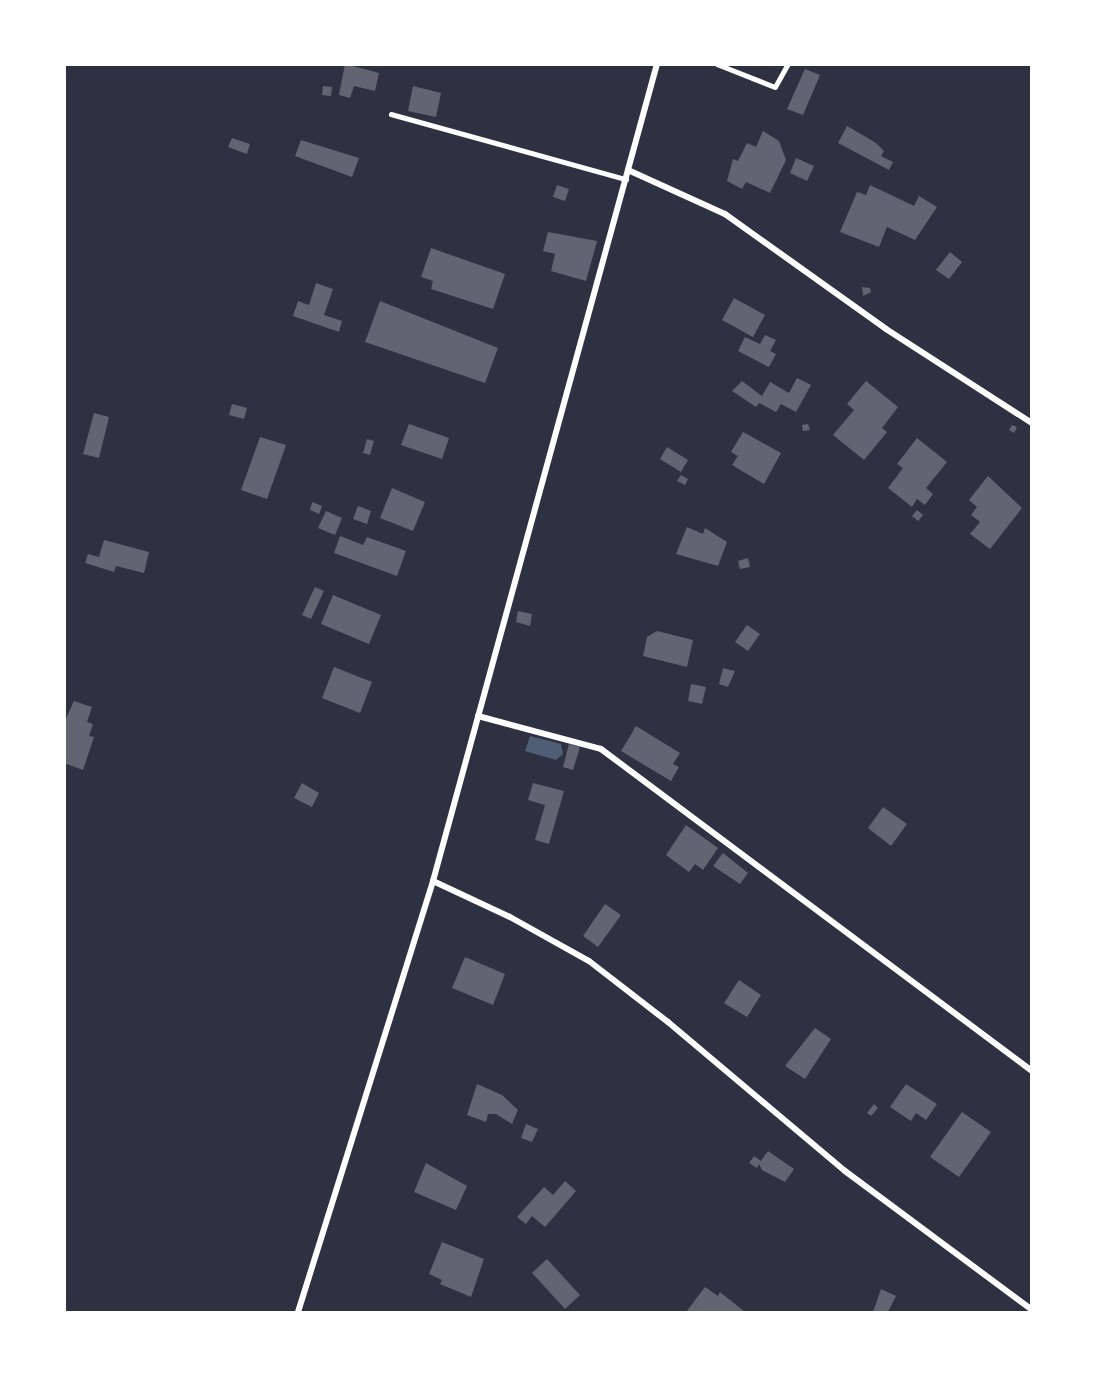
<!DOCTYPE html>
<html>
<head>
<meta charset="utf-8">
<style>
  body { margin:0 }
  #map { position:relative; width:1096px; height:1377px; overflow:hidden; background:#2d3142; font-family:"Fira Sans Condensed",sans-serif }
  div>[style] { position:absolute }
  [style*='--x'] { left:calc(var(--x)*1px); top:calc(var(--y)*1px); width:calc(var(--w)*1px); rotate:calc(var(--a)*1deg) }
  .water>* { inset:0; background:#4f5d75 }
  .building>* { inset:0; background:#626471 }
  .service>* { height:4.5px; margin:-2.25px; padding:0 2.25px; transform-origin:2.25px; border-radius:2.25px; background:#fff }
  .minor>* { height:6px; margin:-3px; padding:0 3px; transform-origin:3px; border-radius:3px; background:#fff }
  span { translate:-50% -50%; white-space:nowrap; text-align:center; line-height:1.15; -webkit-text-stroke:6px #fff; paint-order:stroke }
  .frame { position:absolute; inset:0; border:66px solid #fff; pointer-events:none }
</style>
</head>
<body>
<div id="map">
  <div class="water">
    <div style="clip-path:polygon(530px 736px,561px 744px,563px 754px,556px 760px,525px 751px)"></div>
  </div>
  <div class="building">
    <div style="clip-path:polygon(345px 64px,379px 73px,375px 91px,354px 86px,350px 98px,339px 95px)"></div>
    <div style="clip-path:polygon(805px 69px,820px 75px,803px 115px,787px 109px)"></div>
    <div style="clip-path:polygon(323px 86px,332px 87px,331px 96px,322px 95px)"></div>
    <div style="clip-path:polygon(413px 86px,441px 93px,436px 117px,408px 111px)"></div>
    <div style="clip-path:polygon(847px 126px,876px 143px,884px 151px,881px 156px,893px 162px,889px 170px,838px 143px)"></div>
    <div style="clip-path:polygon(763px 131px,779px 141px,786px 160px,770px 193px,746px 182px,742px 189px,727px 181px,733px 159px,738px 161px,747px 143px,756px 147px)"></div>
    <div style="clip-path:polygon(232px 138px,250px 144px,247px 154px,228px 147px)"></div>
    <div style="clip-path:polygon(301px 140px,359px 158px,352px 177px,295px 156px)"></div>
    <div style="clip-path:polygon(796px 158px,814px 166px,807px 181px,790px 173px)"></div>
    <div style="clip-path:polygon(557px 185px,569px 189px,565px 201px,553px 197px)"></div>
    <div style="clip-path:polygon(870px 185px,914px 206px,919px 196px,937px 207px,915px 240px,887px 227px,879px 247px,840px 232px,857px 192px,866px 195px)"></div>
    <div style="clip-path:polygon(548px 232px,597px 241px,586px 281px,551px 271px,555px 254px,543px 251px)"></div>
    <div style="clip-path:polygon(431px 248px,505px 274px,493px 309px,431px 289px,433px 281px,421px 277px)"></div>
    <div style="clip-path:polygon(950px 252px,962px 262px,949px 279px,936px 270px)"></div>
    <div style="clip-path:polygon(316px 283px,333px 289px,324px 315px,342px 321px,339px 332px,293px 316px,298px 301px,309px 305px)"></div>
    <div style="clip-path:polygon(862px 287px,870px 288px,871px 292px,863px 296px)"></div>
    <div style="clip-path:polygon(734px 298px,765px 315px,753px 337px,722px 320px)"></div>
    <div style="clip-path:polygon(380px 301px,498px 348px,485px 383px,365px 342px)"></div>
    <div style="clip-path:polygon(765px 335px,776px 340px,770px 351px,776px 354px,769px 367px,738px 351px,745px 337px,760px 344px)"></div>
    <div style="clip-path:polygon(797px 378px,811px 385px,796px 412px,781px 404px,776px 412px,759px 403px,756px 407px,732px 391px,742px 381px,762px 396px,770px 382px,789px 393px)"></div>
    <div style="clip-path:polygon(866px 381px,898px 407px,882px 428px,887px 432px,864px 460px,833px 435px,854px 410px,847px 404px)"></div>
    <div style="clip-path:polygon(232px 404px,247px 408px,244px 419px,229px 415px)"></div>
    <div style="clip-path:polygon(94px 413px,109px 417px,99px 458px,83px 454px)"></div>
    <div style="clip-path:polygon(409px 424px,449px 438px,442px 459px,401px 445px)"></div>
    <div style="clip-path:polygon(808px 424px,810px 430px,803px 431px,802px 425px)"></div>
    <div style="clip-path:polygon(1012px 425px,1017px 427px,1014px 433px,1009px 430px)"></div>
    <div style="clip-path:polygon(743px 432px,781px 453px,764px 484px,732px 465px,738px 456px,731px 452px)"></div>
    <div style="clip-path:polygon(260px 437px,286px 445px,267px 499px,241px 490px)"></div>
    <div style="clip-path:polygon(917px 438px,947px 462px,926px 488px,933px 494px,925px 505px,917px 499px,912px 507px,888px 488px,903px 468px,897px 464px)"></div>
    <div style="clip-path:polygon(367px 439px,374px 441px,370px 455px,363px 453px)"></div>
    <div style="clip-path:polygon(667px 447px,688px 460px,681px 472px,660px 459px)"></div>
    <div style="clip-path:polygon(681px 475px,688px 479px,685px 485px,677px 481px)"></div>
    <div style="clip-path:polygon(988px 476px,1022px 508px,990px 549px,970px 534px,980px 522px,971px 515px,977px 507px,969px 500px)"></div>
    <div style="clip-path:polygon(392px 488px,425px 502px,413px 531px,380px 518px)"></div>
    <div style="clip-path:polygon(312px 502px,322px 506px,319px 514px,310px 510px)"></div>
    <div style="clip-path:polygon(358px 506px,371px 511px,367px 524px,353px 519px)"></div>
    <div style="clip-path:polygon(917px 510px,923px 515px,918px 521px,912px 516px)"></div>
    <div style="clip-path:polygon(326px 511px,342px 518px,335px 535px,318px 528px)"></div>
    <div style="clip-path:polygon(687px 527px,703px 534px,705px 528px,727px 542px,718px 566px,676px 554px)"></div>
    <div style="clip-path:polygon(340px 536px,363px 545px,367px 537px,406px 551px,397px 576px,334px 553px)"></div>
    <div style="clip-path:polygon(104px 540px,149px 552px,144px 573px,116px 566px,114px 572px,85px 563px,88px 554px,99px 557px)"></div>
    <div style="clip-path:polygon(748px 558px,750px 567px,740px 569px,738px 561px)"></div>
    <div style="clip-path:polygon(315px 587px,324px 591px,311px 619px,302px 615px)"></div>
    <div style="clip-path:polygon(333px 595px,381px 615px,369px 644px,321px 624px)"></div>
    <div style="clip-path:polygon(518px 611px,532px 614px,530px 626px,516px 622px)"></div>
    <div style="clip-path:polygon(747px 625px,760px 634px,748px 651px,735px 642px)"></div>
    <div style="clip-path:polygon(657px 631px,693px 640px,687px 667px,643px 656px,647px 637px)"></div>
    <div style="clip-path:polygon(334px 667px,372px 682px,360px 713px,322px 698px)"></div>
    <div style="clip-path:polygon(723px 668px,735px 671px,728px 687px,719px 684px)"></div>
    <div style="clip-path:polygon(691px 684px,706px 687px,702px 704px,688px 701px)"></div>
    <div style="clip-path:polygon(74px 701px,92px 707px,87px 722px,93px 724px,89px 736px,94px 737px,83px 770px,64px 763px,64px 723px)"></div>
    <div style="clip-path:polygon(636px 726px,680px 753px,673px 764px,679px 767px,671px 781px,621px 751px)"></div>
    <div style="clip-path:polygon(569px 744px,580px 747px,573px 770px,563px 767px)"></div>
    <div style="clip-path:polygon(302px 783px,319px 793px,312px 807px,294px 798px)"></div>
    <div style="clip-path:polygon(533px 783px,564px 791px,549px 844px,535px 840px,545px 805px,528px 800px)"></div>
    <div style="clip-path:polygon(883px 807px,907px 824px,891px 846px,868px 828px)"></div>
    <div style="clip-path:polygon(686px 825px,718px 848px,703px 870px,695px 864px,689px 872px,666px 855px)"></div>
    <div style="clip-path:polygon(723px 853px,748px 873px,740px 884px,713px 866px)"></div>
    <div style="clip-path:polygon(605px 904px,621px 915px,598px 947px,583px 936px)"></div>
    <div style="clip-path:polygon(465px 957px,505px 974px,493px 1005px,452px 988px)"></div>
    <div style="clip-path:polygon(739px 980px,761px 995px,747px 1017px,724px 1003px)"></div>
    <div style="clip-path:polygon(815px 1028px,831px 1039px,805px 1079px,785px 1066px)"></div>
    <div style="clip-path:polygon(477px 1084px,502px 1095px,518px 1110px,512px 1124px,496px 1114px,488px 1114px,486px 1122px,467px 1115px)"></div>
    <div style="clip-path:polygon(906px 1084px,937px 1104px,926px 1120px,916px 1113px,911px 1121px,890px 1107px)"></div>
    <div style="clip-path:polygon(874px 1104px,878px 1108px,871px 1116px,867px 1113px)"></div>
    <div style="clip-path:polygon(962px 1112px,991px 1132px,959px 1177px,930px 1157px)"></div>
    <div style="clip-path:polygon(526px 1124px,538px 1129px,532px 1142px,521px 1138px)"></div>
    <div style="clip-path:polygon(768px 1151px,794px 1169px,785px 1182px,762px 1170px,759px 1164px,757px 1168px,749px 1163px,754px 1156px,761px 1161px)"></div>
    <div style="clip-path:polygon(426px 1163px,467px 1186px,456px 1210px,414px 1192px)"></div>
    <div style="clip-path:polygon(565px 1181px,576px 1191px,545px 1227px,532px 1216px,526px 1224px,517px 1217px,544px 1187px,553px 1195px)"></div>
    <div style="clip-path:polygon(442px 1242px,484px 1259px,471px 1297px,440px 1284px,442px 1280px,429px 1274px)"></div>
    <div style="clip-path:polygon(547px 1259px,580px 1295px,565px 1309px,532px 1273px)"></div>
    <div style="clip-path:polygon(705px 1287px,718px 1296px,720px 1292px,745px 1312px,686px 1312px)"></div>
    <div style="clip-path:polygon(881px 1289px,896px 1296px,888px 1312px,873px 1312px)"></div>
  </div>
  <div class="service">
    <div style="--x:717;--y:64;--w:62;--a:21.6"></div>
    <div style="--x:775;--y:87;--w:26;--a:-61"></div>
    <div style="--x:391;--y:114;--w:244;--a:15.5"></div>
  </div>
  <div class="minor">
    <div style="--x:628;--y:170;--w:107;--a:24.4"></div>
    <div style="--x:725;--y:214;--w:198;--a:35.5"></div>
    <div style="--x:886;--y:329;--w:174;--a:32.8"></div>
    <div style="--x:478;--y:716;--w:127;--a:15"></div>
    <div style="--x:601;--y:749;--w:538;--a:36.76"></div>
    <div style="--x:433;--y:881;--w:85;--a:25.1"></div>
    <div style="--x:510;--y:917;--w:90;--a:29.1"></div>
    <div style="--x:589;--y:961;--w:100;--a:37.7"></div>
    <div style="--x:668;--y:1022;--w:231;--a:40.1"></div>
    <div style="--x:845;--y:1171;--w:233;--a:36.6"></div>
    <div style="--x:298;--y:1312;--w:452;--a:-72.6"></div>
    <div style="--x:433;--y:881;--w:847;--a:-74.67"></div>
  </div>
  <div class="frame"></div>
</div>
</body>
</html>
